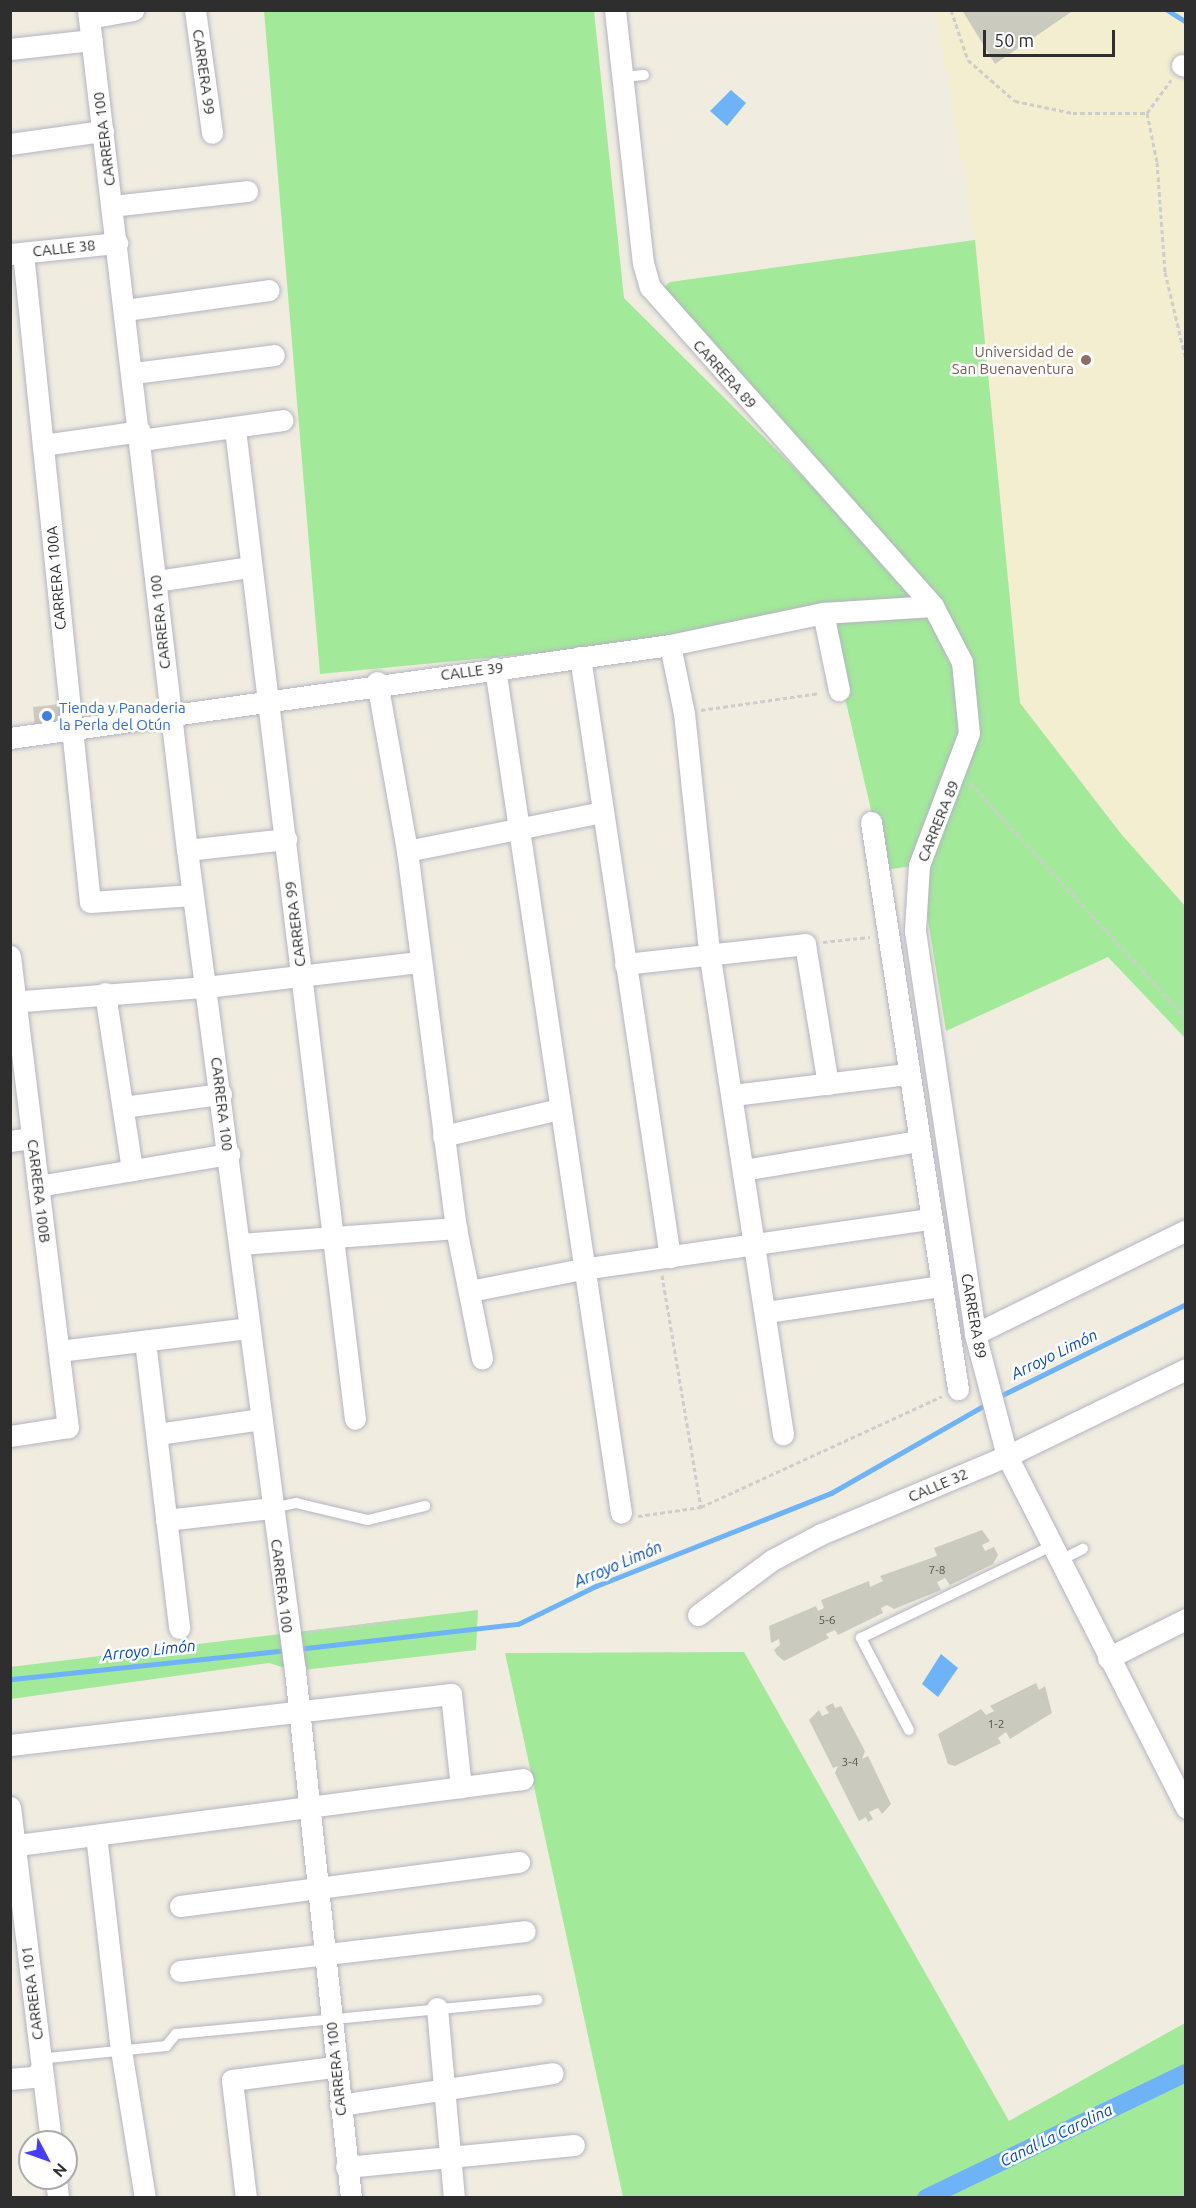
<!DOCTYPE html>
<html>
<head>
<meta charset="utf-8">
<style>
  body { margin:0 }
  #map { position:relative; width:1196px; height:2208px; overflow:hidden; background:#f0ece0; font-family:Ubuntu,sans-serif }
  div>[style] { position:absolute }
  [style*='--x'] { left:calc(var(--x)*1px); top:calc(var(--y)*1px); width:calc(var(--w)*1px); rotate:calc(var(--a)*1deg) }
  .education>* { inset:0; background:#f2eecf }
  .green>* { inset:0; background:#a3e99a }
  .water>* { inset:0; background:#6eb3f7 }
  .stream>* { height:5px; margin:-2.5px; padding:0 2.5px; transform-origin:2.5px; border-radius:2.5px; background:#6eb3f7 }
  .canal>* { height:18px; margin:-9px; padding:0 9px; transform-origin:9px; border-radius:9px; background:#6eb3f7 }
  .building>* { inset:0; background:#cbcabe }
  .path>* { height:3px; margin-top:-1.5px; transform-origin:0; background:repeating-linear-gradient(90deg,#cdcdcd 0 4.5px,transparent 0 7.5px) }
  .roads { filter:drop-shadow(0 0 2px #b4b4c2) drop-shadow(0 0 2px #b4b4c2) }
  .lane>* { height:10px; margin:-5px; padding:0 5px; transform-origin:5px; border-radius:5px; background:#fff }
  .street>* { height:21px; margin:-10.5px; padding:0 10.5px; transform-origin:10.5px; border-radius:10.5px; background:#fff }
  .dots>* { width:16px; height:16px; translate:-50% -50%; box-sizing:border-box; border:3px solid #fff; border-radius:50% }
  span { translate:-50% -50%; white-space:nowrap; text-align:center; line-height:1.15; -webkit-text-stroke:5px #fff; paint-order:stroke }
  .number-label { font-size:12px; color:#555552 }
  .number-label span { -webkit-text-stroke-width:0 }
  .street-label { font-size:15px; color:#2e2e2e }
  .education-label { font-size:15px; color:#785e54 }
  .right { translate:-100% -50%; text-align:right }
  .shop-label { font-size:15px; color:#366cbe }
  .left { translate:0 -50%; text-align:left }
  .water-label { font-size:16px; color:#054cab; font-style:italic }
  .frame { position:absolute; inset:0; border:12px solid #2e2e2e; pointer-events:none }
  .north { position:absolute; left:18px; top:2130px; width:60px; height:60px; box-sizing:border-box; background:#fff; border:2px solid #ababab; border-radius:50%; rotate:131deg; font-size:16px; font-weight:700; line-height:24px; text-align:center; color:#2e2e2e }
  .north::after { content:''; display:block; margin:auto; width:21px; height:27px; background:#453eff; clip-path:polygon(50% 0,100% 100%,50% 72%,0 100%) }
  .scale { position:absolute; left:983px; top:30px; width:132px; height:27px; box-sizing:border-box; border:3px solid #2e2e2e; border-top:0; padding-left:8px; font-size:18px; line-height:21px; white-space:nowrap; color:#2e2e2e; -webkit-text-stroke:4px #fff; paint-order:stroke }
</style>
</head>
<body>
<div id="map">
  <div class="education">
    <div style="clip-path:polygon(936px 11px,1185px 11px,1185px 906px,1122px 835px,1020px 703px,975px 240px)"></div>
  </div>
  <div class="green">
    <div style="clip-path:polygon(264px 11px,594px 11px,624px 298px,905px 578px,655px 296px,670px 282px,975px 240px,1020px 703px,1122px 835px,1185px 906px,1185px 1038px,1108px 957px,946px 1031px,919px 865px,885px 870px,828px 625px,320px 674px)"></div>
    <div style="clip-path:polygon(478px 1610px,476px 1650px,295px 1671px,269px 1663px,11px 1699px,10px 1667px)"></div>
    <div style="clip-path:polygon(744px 1652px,1009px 2121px,1185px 2023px,1185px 2197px,623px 2197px,505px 1653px)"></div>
  </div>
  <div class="water">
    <div style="clip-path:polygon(731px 90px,746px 103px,727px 126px,710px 111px)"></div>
    <div style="clip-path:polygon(941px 1654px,958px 1668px,938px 1697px,922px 1684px)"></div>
  </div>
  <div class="stream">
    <div style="--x:1167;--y:10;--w:22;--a:32"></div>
    <div style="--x:996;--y:1398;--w:212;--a:-26.3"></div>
    <div style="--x:297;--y:1649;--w:222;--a:-6.5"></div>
    <div style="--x:518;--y:1624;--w:87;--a:-26"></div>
    <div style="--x:596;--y:1586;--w:253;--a:-21.6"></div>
    <div style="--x:831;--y:1493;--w:181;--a:-29.8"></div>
    <div style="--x:12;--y:1679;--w:277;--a:-6"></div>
  </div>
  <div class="canal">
    <div style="--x:926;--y:2198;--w:288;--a:-25.7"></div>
  </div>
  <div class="building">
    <div style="clip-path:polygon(962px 10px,1074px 10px,995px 64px)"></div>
    <div style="clip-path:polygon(60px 704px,61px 725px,35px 727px,33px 707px)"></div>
    <div style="clip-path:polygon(982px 1530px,990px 1541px,982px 1545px,985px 1551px,994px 1547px,998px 1555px,993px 1564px,950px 1585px,945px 1578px,937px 1582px,941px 1590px,894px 1609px,887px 1605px,881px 1608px,883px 1613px,838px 1635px,835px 1630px,826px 1634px,829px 1638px,784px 1661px,777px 1655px,774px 1650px,780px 1645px,779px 1639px,771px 1643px,769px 1626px,816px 1606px,818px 1611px,824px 1608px,821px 1600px,869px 1581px,870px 1587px,883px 1581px,880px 1576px,937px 1556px,934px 1548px)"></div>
    <div style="clip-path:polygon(1036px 1683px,1039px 1690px,1045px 1686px,1052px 1713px,1010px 1739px,1006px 1732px,998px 1738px,1001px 1743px,955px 1766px,948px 1764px,938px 1734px,981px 1709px,986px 1715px,994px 1711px,990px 1706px)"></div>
    <div style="clip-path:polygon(833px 1703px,835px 1708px,841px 1706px,865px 1751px,862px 1759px,868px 1756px,891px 1804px,882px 1814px,878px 1808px,869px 1812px,873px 1819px,868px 1822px,866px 1817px,859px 1821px,835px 1773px,838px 1766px,833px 1768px,809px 1720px,819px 1710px,822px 1716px,829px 1713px,825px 1707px)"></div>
  </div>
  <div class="path">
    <div style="--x:951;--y:10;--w:53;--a:71.2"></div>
    <div style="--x:968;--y:60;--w:62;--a:41.1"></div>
    <div style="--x:1015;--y:101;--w:59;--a:11.7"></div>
    <div style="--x:1073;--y:113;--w:74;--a:0"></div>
    <div style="--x:1147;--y:113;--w:41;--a:-54"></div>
    <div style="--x:1147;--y:113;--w:50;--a:78.5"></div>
    <div style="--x:1157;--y:162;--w:110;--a:85.8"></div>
    <div style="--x:1165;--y:272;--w:90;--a:76.6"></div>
    <div style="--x:701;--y:710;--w:120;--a:-8.1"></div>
    <div style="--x:970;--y:783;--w:319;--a:47.4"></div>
    <div style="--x:823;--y:942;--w:47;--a:-6.1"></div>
    <div style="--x:662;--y:1275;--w:235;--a:80.5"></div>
    <div style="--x:638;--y:1516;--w:64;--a:-8.1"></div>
    <div style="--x:701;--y:1507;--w:265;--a:-24.7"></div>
    <div style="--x:307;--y:1632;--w:98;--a:-7.1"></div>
  </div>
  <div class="roads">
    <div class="lane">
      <div style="--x:622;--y:77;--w:22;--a:-5"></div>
      <div style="--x:272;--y:1508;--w:25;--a:-12"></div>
      <div style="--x:296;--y:1503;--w:74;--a:13.3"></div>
      <div style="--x:368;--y:1520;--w:59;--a:-13.8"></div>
      <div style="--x:1059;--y:1561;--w:27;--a:-27"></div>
      <div style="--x:909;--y:1730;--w:104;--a:-117.6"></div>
      <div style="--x:861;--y:1638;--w:211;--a:-25.8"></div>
      <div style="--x:42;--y:2067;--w:11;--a:-56"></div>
      <div style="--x:48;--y:2058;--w:119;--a:-5.8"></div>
      <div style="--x:166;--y:2046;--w:16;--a:-50"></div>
      <div style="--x:176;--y:2034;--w:363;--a:-5.4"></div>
    </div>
    <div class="street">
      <div style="--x:88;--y:10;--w:846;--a:83.28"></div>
      <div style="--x:187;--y:850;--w:828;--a:82.51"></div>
      <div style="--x:295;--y:1671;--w:530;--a:83.93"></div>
      <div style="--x:195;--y:10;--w:124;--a:82.1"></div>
      <div style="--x:615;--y:10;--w:255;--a:83.7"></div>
      <div style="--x:643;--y:263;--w:25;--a:74"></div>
      <div style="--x:650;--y:287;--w:426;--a:48.4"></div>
      <div style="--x:933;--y:606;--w:63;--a:62.6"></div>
      <div style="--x:962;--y:662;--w:71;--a:84.4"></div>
      <div style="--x:969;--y:733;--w:141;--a:110.7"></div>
      <div style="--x:919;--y:865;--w:66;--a:93.5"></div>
      <div style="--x:915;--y:931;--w:407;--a:81.5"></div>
      <div style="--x:975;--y:1334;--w:126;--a:75.3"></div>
      <div style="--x:1007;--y:1456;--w:395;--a:63"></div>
      <div style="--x:89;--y:18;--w:45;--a:-10.3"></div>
      <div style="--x:10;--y:49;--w:82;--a:-6.3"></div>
      <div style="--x:1182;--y:65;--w:4;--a:14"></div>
      <div style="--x:10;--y:144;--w:94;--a:-8"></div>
      <div style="--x:112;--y:206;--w:136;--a:-6.3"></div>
      <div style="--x:23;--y:253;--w:652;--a:84.11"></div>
      <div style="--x:90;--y:902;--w:103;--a:-3.9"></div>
      <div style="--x:10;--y:254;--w:108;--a:-5.9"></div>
      <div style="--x:125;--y:310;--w:145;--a:-7.9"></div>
      <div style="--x:134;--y:373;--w:141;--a:-7.3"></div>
      <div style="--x:235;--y:429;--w:997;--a:83.09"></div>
      <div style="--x:141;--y:440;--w:143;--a:-8"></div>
      <div style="--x:43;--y:445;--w:98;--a:-8.2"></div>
      <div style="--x:156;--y:581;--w:95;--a:-8.5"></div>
      <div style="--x:823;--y:613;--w:79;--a:78.3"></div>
      <div style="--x:670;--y:645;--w:69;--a:78.4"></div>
      <div style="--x:684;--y:713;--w:239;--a:84"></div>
      <div style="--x:709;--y:951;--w:489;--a:81.3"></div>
      <div style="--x:580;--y:657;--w:607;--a:81.47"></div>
      <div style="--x:495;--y:668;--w:854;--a:81.52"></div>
      <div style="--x:377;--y:682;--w:172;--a:79.9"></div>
      <div style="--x:407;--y:851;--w:380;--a:82.6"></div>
      <div style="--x:456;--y:1228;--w:133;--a:78.7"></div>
      <div style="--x:10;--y:738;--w:667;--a:-8.02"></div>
      <div style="--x:670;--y:645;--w:156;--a:-11.8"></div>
      <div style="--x:823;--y:613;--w:110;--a:-3.6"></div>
      <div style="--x:871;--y:822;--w:574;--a:81.28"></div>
      <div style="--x:187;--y:850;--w:100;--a:-6.3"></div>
      <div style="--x:407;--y:851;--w:199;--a:-11.3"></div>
      <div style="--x:10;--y:956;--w:475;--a:83"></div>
      <div style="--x:68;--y:1427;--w:59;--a:171.2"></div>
      <div style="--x:625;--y:964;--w:181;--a:-6.3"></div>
      <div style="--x:805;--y:944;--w:142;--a:80.7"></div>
      <div style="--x:105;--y:993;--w:179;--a:81.3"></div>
      <div style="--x:10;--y:1002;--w:197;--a:-4.4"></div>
      <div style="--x:206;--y:987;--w:214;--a:-6.7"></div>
      <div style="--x:733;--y:1095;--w:175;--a:-6.9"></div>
      <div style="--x:123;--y:1107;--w:99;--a:-7.6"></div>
      <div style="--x:443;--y:1136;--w:119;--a:-13.1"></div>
      <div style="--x:10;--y:1141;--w:22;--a:-8"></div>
      <div style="--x:743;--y:1170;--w:177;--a:-9.4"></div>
      <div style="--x:38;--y:1186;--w:194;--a:-9.5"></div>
      <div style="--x:240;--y:1244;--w:217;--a:-4.2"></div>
      <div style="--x:470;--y:1291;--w:114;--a:-11.1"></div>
      <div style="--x:582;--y:1269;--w:353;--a:-8.2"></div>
      <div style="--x:767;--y:1312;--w:176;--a:-8.5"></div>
      <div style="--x:975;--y:1334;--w:235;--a:-26.2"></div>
      <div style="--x:145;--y:1341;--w:289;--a:83.2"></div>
      <div style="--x:59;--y:1351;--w:192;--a:-6.9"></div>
      <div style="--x:158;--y:1434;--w:104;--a:-8.3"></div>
      <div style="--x:166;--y:1520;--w:107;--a:-6.5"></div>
      <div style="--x:698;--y:1615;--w:92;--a:-36.6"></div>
      <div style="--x:772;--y:1560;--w:55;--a:-28"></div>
      <div style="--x:821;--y:1534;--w:202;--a:-22.8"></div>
      <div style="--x:1007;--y:1456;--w:199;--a:-25.9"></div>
      <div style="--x:1108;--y:1658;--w:87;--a:-26.6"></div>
      <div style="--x:10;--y:1745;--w:444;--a:-6.6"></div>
      <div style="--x:451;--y:1694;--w:94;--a:83.9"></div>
      <div style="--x:10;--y:1807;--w:337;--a:83"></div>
      <div style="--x:96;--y:1835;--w:216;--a:83.4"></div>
      <div style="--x:121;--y:2050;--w:150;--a:80.8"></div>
      <div style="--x:10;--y:1846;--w:517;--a:-7.44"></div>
      <div style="--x:180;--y:1906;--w:342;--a:-7.4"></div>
      <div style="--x:180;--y:1971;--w:347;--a:-6.6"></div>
      <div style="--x:437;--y:2008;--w:191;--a:84.9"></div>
      <div style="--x:10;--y:2079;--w:25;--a:-5"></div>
      <div style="--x:35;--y:2077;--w:10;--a:-53"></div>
      <div style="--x:340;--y:2105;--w:215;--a:-8.5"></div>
      <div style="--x:346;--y:2167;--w:229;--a:-5.5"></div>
      <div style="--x:56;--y:2178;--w:20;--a:84"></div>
      <div style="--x:246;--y:2198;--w:119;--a:-96.8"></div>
      <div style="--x:232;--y:2080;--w:103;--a:-7.3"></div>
    </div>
  </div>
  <div class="dots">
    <div style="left:1086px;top:360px;background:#8d6e63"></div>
    <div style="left:47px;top:716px;background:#3f7fe0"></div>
  </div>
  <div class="number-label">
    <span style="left:937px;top:1570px">7-8</span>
    <span style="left:827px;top:1620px">5-6</span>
    <span style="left:996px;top:1724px">1-2</span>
    <span style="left:850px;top:1762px">3-4</span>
  </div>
  <div class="street-label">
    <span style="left:204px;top:72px;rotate:82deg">CARRERA 99</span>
    <span style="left:104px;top:139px;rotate:-97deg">CARRERA 100</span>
    <span style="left:64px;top:248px;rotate:-6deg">CALLE 38</span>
    <span style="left:725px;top:374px;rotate:48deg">CARRERA 89</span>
    <span style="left:56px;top:578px;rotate:-95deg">CARRERA 100A</span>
    <span style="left:160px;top:622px;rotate:-96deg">CARRERA 100</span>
    <span style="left:472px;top:671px;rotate:-7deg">CALLE 39</span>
    <span style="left:938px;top:821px;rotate:-68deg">CARRERA 89</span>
    <span style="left:295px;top:924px;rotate:-97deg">CARRERA 99</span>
    <span style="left:222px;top:1104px;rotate:83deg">CARRERA 100</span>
    <span style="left:39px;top:1191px;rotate:83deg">CARRERA 100B</span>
    <span style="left:974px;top:1316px;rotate:80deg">CARRERA 89</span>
    <span style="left:938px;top:1485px;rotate:-23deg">CALLE 32</span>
    <span style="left:282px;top:1586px;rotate:83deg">CARRERA 100</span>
    <span style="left:32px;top:1993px;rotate:-97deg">CARRERA 101</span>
    <span style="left:336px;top:2069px;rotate:-96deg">CARRERA 100</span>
  </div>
  <div class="education-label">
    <span class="right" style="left:1074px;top:360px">Universidad de<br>San Buenaventura</span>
  </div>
  <div class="shop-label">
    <span class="left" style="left:59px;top:716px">Tienda y Panaderia<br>la Perla del Otún</span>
  </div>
  <div class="water-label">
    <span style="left:1054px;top:1354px;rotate:-26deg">Arroyo Limón</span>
    <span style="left:618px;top:1564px;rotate:-23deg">Arroyo Limón</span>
    <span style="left:149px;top:1650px;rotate:-6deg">Arroyo Limón</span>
    <span style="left:1056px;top:2135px;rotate:-26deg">Canal La Carolina</span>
  </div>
  <div class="frame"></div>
  <div class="north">N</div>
  <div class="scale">50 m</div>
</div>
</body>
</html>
